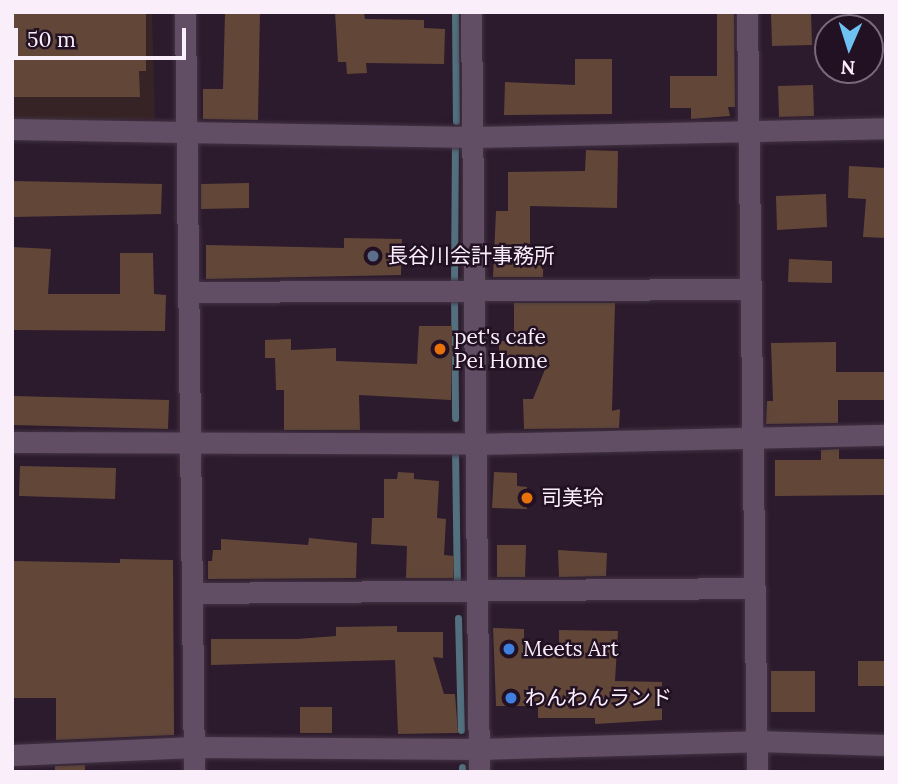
<!DOCTYPE html>
<html>
<head>
<meta charset="utf-8">
<style>
  body { margin:0 }
  #map { position:relative; width:898px; height:784px; overflow:hidden; background:#2c1a2d; font-family:Lora,"Noto Sans JP",serif }
  div>[style] { position:absolute }
  [style*='--x'] { left:calc(var(--x)*1px); top:calc(var(--y)*1px); width:calc(var(--w)*1px); rotate:calc(var(--a)*1deg) }
  .education>* { inset:0; background:#362325 }
  .stream>* { height:7px; margin:-3.5px; padding:0 3.5px; transform-origin:3.5px; border-radius:3.5px; background:#52707e }
  .building>* { inset:0; background:#624739 }
  .roads { filter:drop-shadow(0 0 2px #423443) drop-shadow(0 0 2px #423443) }
  .minor>* { height:21px; margin:-10.5px; padding:0 10.5px; transform-origin:10.5px; border-radius:10.5px; background:#624e64 }
  .dots>* { width:19px; height:19px; translate:-50% -50%; box-sizing:border-box; border:4px solid #221123; border-radius:50% }
  span { translate:-50% -50%; white-space:nowrap; text-align:center; line-height:1.15; -webkit-text-stroke:5px #221123; paint-order:stroke }
  .poi-label { font-size:21px; color:#fbeefb }
  .left { translate:0 -50%; text-align:left }
  .frame { position:absolute; inset:0; border:14px solid #fbeefb; pointer-events:none }
  .north { position:absolute; left:814px; top:14px; width:70px; height:70px; box-sizing:border-box; background:#221123; border:2px solid #796979; border-radius:50%; rotate:183deg; font-size:19px; font-weight:700; line-height:28px; text-align:center; color:#fbeefb }
  .north::after { content:''; display:block; margin:auto; width:24px; height:32px; background:#6dc2f3; clip-path:polygon(50% 0,100% 100%,50% 72%,0 100%) }
  .scale { position:absolute; left:14px; top:28px; width:172px; height:32px; box-sizing:border-box; border:4px solid #fbeefb; border-top:0; padding-left:9px; font-size:21px; line-height:24px; white-space:nowrap; color:#fbeefb; -webkit-text-stroke:5px #221123; paint-order:stroke }
</style>
</head>
<body>
<div id="map">
  <div class="education">
    <div style="clip-path:polygon(12px 12px,152px 12px,155px 119px,12px 121px)"></div>
  </div>
  <div class="stream">
    <div style="--x:455;--y:12;--w:109;--a:89.5"></div>
    <div style="--x:454;--y:284;--w:136;--a:-89.6"></div>
    <div style="--x:454;--y:293;--w:125;--a:89.5"></div>
    <div style="--x:455;--y:450;--w:139;--a:89.2"></div>
    <div style="--x:458;--y:618;--w:112;--a:88.5"></div>
    <div style="--x:462;--y:767;--w:5;--a:90"></div>
  </div>
  <div class="building">
    <div style="clip-path:polygon(13px 12px,146px 12px,146px 71px,139px 71px,140px 97px,13px 97px)"></div>
    <div style="clip-path:polygon(225px 12px,260px 12px,258px 120px,203px 119px,203px 89px,223px 89px)"></div>
    <div style="clip-path:polygon(335px 12px,364px 12px,365px 19px,424px 20px,424px 28px,445px 29px,444px 64px,366px 63px,367px 73px,347px 74px,346px 62px,338px 62px)"></div>
    <div style="clip-path:polygon(717px 12px,734px 12px,735px 107px,728px 107px,730px 116px,691px 119px,691px 108px,670px 108px,670px 76px,717px 76px)"></div>
    <div style="clip-path:polygon(811px 13px,812px 45px,772px 46px,771px 14px)"></div>
    <div style="clip-path:polygon(575px 59px,612px 59px,612px 114px,504px 115px,505px 82px,575px 85px)"></div>
    <div style="clip-path:polygon(813px 85px,814px 116px,779px 117px,778px 86px)"></div>
    <div style="clip-path:polygon(586px 150px,618px 151px,617px 208px,530px 206px,530px 245px,544px 245px,543px 277px,493px 277px,496px 211px,508px 211px,508px 172px,585px 171px)"></div>
    <div style="clip-path:polygon(849px 166px,886px 168px,886px 238px,863px 237px,866px 199px,848px 198px)"></div>
    <div style="clip-path:polygon(12px 181px,162px 184px,161px 214px,13px 217px)"></div>
    <div style="clip-path:polygon(249px 183px,249px 208px,201px 209px,201px 184px)"></div>
    <div style="clip-path:polygon(826px 194px,827px 227px,777px 230px,776px 196px)"></div>
    <div style="clip-path:polygon(344px 238px,402px 239px,401px 275px,206px 279px,206px 245px,344px 248px)"></div>
    <div style="clip-path:polygon(12px 247px,51px 249px,48px 294px,120px 294px,120px 253px,153px 253px,154px 294px,166px 295px,165px 331px,12px 330px)"></div>
    <div style="clip-path:polygon(789px 259px,832px 261px,832px 283px,788px 282px)"></div>
    <div style="clip-path:polygon(514px 303px,615px 303px,612px 411px,620px 409px,619px 428px,524px 429px,523px 399px,533px 399px,548px 362px,499px 361px,499px 341px,514px 341px)"></div>
    <div style="clip-path:polygon(419px 326px,452px 326px,451px 400px,359px 395px,360px 430px,284px 430px,284px 390px,276px 390px,275px 358px,265px 358px,265px 340px,291px 339px,291px 350px,336px 348px,336px 361px,417px 364px)"></div>
    <div style="clip-path:polygon(836px 342px,836px 372px,886px 372px,886px 400px,838px 400px,838px 423px,766px 424px,767px 401px,773px 401px,771px 343px)"></div>
    <div style="clip-path:polygon(12px 396px,169px 400px,168px 429px,12px 425px)"></div>
    <div style="clip-path:polygon(839px 449px,839px 459px,886px 459px,886px 495px,775px 496px,775px 460px,821px 460px,821px 450px)"></div>
    <div style="clip-path:polygon(20px 466px,116px 468px,115px 499px,19px 496px)"></div>
    <div style="clip-path:polygon(398px 472px,414px 473px,414px 479px,439px 481px,437px 518px,446px 519px,444px 555px,454px 556px,453px 578px,406px 578px,407px 546px,371px 544px,372px 518px,384px 518px,384px 479px,397px 479px)"></div>
    <div style="clip-path:polygon(494px 472px,517px 473px,517px 486px,527px 487px,527px 509px,492px 508px)"></div>
    <div style="clip-path:polygon(309px 538px,357px 543px,356px 578px,208px 579px,208px 561px,212px 561px,213px 550px,221px 550px,221px 539px,308px 545px)"></div>
    <div style="clip-path:polygon(497px 545px,526px 545px,525px 577px,497px 577px)"></div>
    <div style="clip-path:polygon(558px 550px,607px 553px,606px 576px,559px 577px)"></div>
    <div style="clip-path:polygon(120px 559px,173px 560px,174px 735px,56px 740px,56px 698px,12px 698px,12px 561px,120px 563px)"></div>
    <div style="clip-path:polygon(397px 626px,397px 632px,443px 632px,443px 658px,433px 657px,444px 694px,455px 694px,458px 733px,398px 734px,395px 660px,211px 665px,211px 639px,297px 639px,336px 636px,336px 627px)"></div>
    <div style="clip-path:polygon(493px 628px,524px 629px,524px 650px,559px 650px,559px 630px,618px 631px,615px 681px,662px 682px,662px 720px,595px 724px,595px 718px,538px 718px,538px 706px,496px 706px)"></div>
    <div style="clip-path:polygon(858px 661px,885px 661px,885px 686px,858px 686px)"></div>
    <div style="clip-path:polygon(771px 671px,815px 671px,815px 712px,771px 712px)"></div>
    <div style="clip-path:polygon(300px 707px,332px 707px,332px 733px,300px 733px)"></div>
    <div style="clip-path:polygon(85px 765px,85px 772px,55px 772px,55px 766px)"></div>
  </div>
  <div class="roads">
    <div class="minor">
      <div style="--x:185;--y:12;--w:760;--a:89.32"></div>
      <div style="--x:471;--y:12;--w:760;--a:89.4"></div>
      <div style="--x:747;--y:12;--w:760;--a:89.25"></div>
      <div style="--x:12;--y:129;--w:460;--a:1"></div>
      <div style="--x:472;--y:137;--w:414;--a:-1.2"></div>
      <div style="--x:189;--y:292;--w:561;--a:-0.31"></div>
      <div style="--x:12;--y:442;--w:462;--a:0.2"></div>
      <div style="--x:474;--y:444;--w:412;--a:-1.3"></div>
      <div style="--x:194;--y:593;--w:560;--a:-0.51"></div>
      <div style="--x:12;--y:755;--w:183;--a:-2.5"></div>
      <div style="--x:195;--y:747;--w:284;--a:0.4"></div>
      <div style="--x:479;--y:749;--w:278;--a:-1.6"></div>
      <div style="--x:757;--y:741;--w:129;--a:1.8"></div>
    </div>
  </div>
  <div class="dots">
    <div style="left:373px;top:256px;background:#5c6f8a"></div>
    <div style="left:440px;top:349px;background:#e8710a"></div>
    <div style="left:527px;top:498px;background:#e8710a"></div>
    <div style="left:509px;top:649px;background:#3f7fe0"></div>
    <div style="left:511px;top:698px;background:#3f7fe0"></div>
  </div>
  <div class="poi-label">
    <span class="left" style="left:387px;top:256px">長谷川会計事務所</span>
    <span class="left" style="left:454px;top:349px">pet's cafe<br>Pei Home</span>
    <span class="left" style="left:541px;top:498px">司美玲</span>
    <span class="left" style="left:523px;top:649px">Meets Art</span>
    <span class="left" style="left:525px;top:698px">わんわんランド</span>
  </div>
  <div class="frame"></div>
  <div class="north">N</div>
  <div class="scale">50 m</div>
</div>
</body>
</html>
